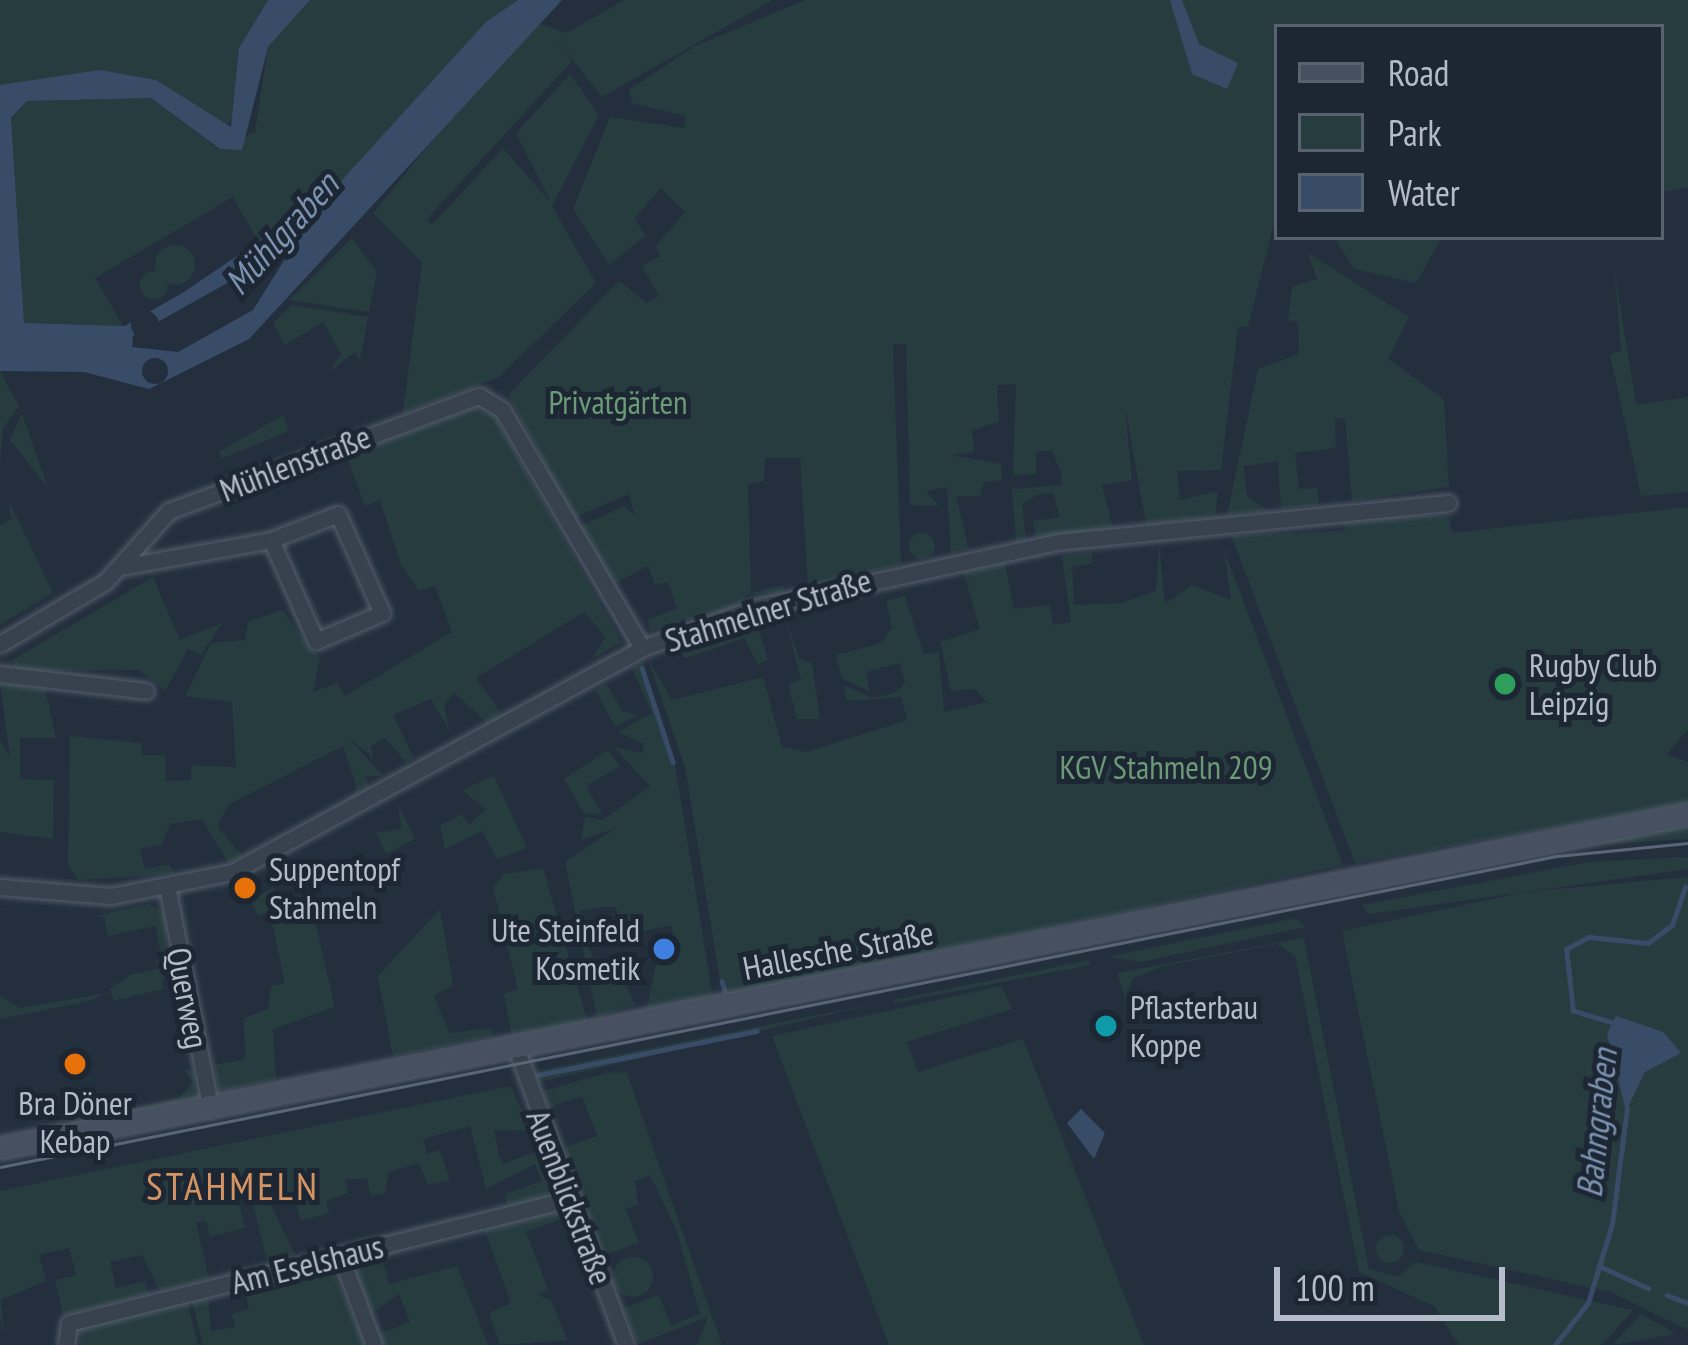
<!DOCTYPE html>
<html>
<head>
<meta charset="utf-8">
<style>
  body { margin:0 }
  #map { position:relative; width:1688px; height:1345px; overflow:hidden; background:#242f3e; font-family:"PT Sans Narrow",sans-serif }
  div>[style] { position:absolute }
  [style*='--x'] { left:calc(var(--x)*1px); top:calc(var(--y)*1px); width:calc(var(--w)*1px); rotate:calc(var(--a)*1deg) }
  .green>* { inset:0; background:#263c3f }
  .round { border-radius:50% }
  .water>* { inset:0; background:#394c67 }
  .pier>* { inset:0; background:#242f3e }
  .stream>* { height:4.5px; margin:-2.25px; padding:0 2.25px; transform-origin:2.25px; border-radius:2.25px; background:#394c67 }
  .roads { filter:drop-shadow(0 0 3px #565f6c) drop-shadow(0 0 3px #565f6c) }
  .street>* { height:15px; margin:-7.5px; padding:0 7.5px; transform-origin:7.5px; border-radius:7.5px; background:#38414e }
  .secondary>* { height:21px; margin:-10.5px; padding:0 10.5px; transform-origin:10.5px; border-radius:10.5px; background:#465061 }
  .tram>* { height:3px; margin:-1.5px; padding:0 1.5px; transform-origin:1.5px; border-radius:1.5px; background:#5a6575 }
  .dots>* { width:33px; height:33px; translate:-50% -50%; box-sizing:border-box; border:6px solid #1d2633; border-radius:50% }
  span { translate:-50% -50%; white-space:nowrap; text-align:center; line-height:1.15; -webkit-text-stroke:10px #1d2633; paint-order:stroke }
  .park-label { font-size:33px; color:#6b9a76 }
  .street-label { font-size:33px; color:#b4bcc9 }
  .poi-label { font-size:33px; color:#b4bcc9 }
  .left { translate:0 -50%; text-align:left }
  .right { translate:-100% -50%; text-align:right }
  .water-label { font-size:36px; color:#7c92b1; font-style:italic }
  .quarter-label { font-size:39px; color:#d59563; letter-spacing:3px }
  .legend { position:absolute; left:1274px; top:24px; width:390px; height:216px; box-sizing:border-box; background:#1d2633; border:3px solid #59626f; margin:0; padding:15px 21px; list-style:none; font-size:36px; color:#b4bcc9 }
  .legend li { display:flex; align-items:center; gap:24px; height:60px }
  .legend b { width:60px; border:3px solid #59626f }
  .scale { position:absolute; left:1274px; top:1267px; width:231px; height:54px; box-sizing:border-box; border:6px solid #b4bcc9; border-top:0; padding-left:15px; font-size:36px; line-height:42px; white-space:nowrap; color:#b4bcc9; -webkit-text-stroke:9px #1d2633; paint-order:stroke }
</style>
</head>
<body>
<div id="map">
  <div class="green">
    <div style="clip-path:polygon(0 0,268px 0,239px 48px,240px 118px,219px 128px,156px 80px,0 85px)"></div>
    <div style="clip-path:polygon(310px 0,518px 0,332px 191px,259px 243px,233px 197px,95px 278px,123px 326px,24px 323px,11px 119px,27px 101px,151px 98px,219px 149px,255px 132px,268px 47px)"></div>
    <div style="clip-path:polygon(624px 0,773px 0,602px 97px,556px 39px,572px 61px,427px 219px,432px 225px,503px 148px,552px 204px,516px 133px,570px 74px,599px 115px,552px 206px,596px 283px,499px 377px,403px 413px,422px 263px,373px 213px,508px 48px,541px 24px,567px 33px)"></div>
    <div style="clip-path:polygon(805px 0,1688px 0,1688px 188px,1661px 192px,1661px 27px,1277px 27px,1277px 211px,1248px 326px,1238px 327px,1221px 470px,1177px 471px,1180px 500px,1218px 491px,1215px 517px,1146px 524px,1125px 406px,1132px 480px,1102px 485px,1113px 529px,1036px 539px,1033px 521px,1060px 517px,1053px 493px,1040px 494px,1022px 503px,1026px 540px,1016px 542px,1012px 489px,1061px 485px,1061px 472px,1052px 451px,1036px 451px,1036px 474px,1013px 475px,1016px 384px,997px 385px,999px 422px,972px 430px,974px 452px,951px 455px,1001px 464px,1002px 480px,984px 482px,980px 496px,956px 496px,969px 549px,951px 553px,947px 487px,926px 491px,939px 506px,910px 505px,906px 344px,893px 344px,901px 564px,808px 587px,800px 458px,765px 458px,764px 481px,748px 484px,751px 593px,783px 585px,785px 593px,748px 594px,735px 608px,650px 630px,648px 619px,677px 609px,668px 582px,655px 585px,648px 566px,614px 584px,580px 526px,624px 506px,635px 515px,629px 494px,574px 518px,508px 395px,619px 281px,647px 303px,659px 296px,642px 266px,661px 256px,655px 247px,685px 212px,661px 188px,634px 219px,646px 235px,609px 265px,573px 209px,610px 117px,684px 128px,686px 116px,632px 103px,629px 90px,693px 47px)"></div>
    <div style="clip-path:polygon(1334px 237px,1442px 237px,1416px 283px,1354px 269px)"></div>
    <div style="clip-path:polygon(352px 238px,377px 272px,369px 312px,289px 300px)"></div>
    <div class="round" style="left:155px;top:245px;width:40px;height:40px"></div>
    <div style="clip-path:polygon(1308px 253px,1409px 317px,1388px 359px,1444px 399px,1449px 487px,1352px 501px,1345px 418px,1335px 419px,1336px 448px,1295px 453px,1299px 489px,1317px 488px,1319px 505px,1281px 509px,1278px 461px,1244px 466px,1247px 496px,1269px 511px,1227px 515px,1258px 369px,1299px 354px,1298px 322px,1288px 320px,1292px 287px,1317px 279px)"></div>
    <div style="clip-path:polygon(1614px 267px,1636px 405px,1688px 397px,1688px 492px,1641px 496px,1610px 354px,1621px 351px)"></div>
    <div class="round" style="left:140px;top:271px;width:28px;height:28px"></div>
    <div style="clip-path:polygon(292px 305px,368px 317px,360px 360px,355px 352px,329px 372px,341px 354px,323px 322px,285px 345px,273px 323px)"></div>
    <div style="clip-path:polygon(0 371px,19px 406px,3px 428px,0 466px)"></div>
    <div style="clip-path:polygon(473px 408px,494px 415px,622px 642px,591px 659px,606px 637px,584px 612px,476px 678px,502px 714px,518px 708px,490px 726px,454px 692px,444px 705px,450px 732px,431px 699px,393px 715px,414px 758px,407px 763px,385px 738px,371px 746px,373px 763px,369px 754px,349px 738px,383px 776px,365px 776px,371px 790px,344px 804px,357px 789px,343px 746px,228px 805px,217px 827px,243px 856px,228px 863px,202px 819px,170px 824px,162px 844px,140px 849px,145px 869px,169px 864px,175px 874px,78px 880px,68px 865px,70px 736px,141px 743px,142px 755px,165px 755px,166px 781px,191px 780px,191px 765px,236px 767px,232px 702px,185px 696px,211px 643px,245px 640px,248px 622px,282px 610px,320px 659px,313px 692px,337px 683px,345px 696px,452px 632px,435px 586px,419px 591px,401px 565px,380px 500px,365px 506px,346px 455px)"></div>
    <div style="clip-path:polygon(22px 414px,49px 490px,50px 490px,10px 440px)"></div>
    <div style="clip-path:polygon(283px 415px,289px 431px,221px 459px,219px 452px)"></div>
    <div style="clip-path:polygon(8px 499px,53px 593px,0 625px,0 525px,11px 519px)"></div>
    <div style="clip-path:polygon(1688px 507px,1688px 730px,1666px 754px,1688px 762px,1688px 804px,1355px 863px,1231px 535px,1345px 531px,1344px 520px,1368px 517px,1449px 516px,1452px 533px)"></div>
    <div class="round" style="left:909px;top:533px;width:26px;height:26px"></div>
    <div style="clip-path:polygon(1159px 543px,1165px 604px,1192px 585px,1231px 600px,1224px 550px,1343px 865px,723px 998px,685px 767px,648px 659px,672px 700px,763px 677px,782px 747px,807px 752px,907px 720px,901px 697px,847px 701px,843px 685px,872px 698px,894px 693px,905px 683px,900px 663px,866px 672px,870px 692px,842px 678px,836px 655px,882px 643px,892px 627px,886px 601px,904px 596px,901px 585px,924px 654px,939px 652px,944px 712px,986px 702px,976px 689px,951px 691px,940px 642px,980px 629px,963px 572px,1005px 563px,1014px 609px,1050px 605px,1054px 638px,1053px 625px,1071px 622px,1062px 556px,1092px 552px,1093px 563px,1072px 567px,1074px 605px,1121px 603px,1156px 591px)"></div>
    <div style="clip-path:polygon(153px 577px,180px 640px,222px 623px,201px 655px,188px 649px,165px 691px,139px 670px,17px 670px,12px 660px)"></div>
    <div style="clip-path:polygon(784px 613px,799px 659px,812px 663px,820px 719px,797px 719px,788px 684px,801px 680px)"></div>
    <div style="clip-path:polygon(756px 622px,768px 660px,758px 664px,744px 638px,684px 659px,681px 648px)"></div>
    <div style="clip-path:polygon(643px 662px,674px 759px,713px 998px,646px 1011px,657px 959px,676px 955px,671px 925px,621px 936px,616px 907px,601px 907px,580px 911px,586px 939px,598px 972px,619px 969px,635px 1005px,597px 1017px,565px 862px,616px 828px,581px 840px,585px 817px,603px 820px,650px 786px,614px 747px,642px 753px,644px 744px,618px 732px,652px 713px,631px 667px)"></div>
    <div style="clip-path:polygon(0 683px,45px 689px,56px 738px,20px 738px,20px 779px,54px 780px,53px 839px,0 832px,0 741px,10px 757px)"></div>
    <div style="clip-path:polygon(606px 683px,623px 712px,638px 715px,615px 726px,595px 690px)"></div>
    <div style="clip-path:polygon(608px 750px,620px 766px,586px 786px,603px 815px,584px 813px,564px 779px)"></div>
    <div style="clip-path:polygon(494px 776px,527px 848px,497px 859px,482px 831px,445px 849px,440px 825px,462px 814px,469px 825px,486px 809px,462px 790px)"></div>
    <div style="clip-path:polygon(397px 802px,415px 839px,386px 854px,376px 833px,402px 829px)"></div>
    <div style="clip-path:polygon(1688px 824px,1688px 839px,1584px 845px)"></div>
    <div style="clip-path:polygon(1688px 857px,1688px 869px,1369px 914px,1362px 905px,1589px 862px)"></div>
    <div style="clip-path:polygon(543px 868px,588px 1023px,512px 1037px,504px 994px,518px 989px,493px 888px,504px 874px)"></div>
    <div style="clip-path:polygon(1688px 877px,1688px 1330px,1610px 1292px,1419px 1250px,1399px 1211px,1342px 931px,1524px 892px)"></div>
    <div style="clip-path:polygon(273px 888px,282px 919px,310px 900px,335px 1007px,273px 1029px,276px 1080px,219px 1091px,214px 1065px,245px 1059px,244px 1018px,268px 1009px,271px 986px,285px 983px,270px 913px,258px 915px,250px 900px)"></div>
    <div style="clip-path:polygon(148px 904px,165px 912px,166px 961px,153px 964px,162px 957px,155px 926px,108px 936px,104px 916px,85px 918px)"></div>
    <div style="clip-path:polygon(440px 909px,453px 985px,434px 996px,449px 1033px,492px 1028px,493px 1037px,393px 1056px,378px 976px)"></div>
    <div style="clip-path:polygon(1296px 918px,1305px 927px,1141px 962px,1107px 957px)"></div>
    <div style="clip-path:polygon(1304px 938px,1369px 1269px,1398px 1277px,1416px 1262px,1633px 1310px,1602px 1345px,1459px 1345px,1434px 1306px,1359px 1272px,1295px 956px,1278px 944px,1164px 966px,1133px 978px,1125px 998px,1117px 973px)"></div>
    <div style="clip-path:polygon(1089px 960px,1091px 965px,894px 1003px,894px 1000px)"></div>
    <div style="clip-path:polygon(165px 967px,162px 989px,114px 1001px,110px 989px,130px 975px)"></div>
    <div style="clip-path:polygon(1002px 986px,1012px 1009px,907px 1042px,918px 1072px,1023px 1039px,1144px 1345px,889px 1345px,772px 1036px)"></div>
    <div style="clip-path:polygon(107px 993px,89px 1001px,0 1019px,0 995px,20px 1008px)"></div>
    <div style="clip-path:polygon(883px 1002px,539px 1082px,535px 1071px)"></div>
    <div style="clip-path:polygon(183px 1069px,194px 1070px,196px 1102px,26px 1133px,179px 1098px,193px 1082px)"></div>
    <div style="clip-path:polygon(610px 1072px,627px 1073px,722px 1345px,697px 1345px,708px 1317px,638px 1344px,624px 1308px,659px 1295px,671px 1325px,700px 1314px,676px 1229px,650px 1175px,635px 1181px,638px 1204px,626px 1209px,639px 1243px,604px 1255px,564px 1147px,597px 1136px,582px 1096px,549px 1107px,543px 1091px)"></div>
    <div style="clip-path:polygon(510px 1086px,533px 1131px,494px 1130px,499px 1155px,503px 1164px,540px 1150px,550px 1196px,508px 1206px,505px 1194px,542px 1181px,535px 1164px,486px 1189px,470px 1126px,423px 1139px,427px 1154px,440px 1150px,450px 1180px,428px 1185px,419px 1163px,389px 1172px,385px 1193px,371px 1196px,367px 1179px,345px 1179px,348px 1193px,326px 1201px,329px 1213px,301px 1221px,295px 1199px,271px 1205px,296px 1257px,268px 1264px,251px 1196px,238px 1199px,245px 1228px,210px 1237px,206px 1221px,196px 1223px,209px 1279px,160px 1291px,142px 1255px,110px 1262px,116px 1288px,145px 1281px,148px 1294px,63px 1315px,55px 1280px,76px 1275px,69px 1248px,39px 1255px,46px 1281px,1px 1300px,4px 1333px,0 1318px,0 1191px)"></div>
    <div style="clip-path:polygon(551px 1212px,566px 1217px,526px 1232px,548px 1290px,537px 1295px,551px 1300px,567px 1340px,500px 1345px,489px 1313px,511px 1303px,484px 1228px)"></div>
    <div class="round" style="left:1376px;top:1235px;width:28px;height:28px"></div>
    <div style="clip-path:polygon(403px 1247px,383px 1262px,389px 1284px,457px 1266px,488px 1345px,383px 1345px,379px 1334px,410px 1322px,399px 1294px,371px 1313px,353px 1266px)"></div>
    <div class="round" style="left:613px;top:1257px;width:40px;height:40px"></div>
    <div style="clip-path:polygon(330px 1266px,366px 1345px,203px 1345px,192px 1300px,208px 1296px,211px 1331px,235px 1327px,232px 1314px,249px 1309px,244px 1287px)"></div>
    <div style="clip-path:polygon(187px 1301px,198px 1345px,80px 1345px,81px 1328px)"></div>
    <div style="clip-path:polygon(1641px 1314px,1676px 1334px,1612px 1345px)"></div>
  </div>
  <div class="water">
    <div style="clip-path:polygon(evenodd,268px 0,310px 0,268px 47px,242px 150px,220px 149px,151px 98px,27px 101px,11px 118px,24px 323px,125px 326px,184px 292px,332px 191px,486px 22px,518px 0,562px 0,249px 339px,149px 389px,84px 372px,0 371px,0 85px,100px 70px,156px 80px,231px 127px,239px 48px,268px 0,293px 246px,253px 310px,178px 352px,132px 347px,133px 336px,293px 246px)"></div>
    <div style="clip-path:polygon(1170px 0,1182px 0,1199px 44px,1238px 63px,1227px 89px,1192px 74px)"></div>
    <div style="clip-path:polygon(1616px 1016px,1663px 1032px,1681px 1053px,1645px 1072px,1626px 1111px,1607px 1034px)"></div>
    <div style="clip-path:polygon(1081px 1109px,1105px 1133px,1094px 1159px,1067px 1123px)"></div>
  </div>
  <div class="pier">
    <div class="round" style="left:131px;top:311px;width:28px;height:28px"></div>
    <div class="round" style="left:142px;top:358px;width:26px;height:26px"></div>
  </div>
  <div class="stream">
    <div style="--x:642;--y:668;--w:99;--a:71.7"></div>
    <div style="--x:722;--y:981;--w:9;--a:72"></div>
    <div style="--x:1613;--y:1023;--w:42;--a:-163.3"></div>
    <div style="--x:1573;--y:1011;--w:62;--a:-96.4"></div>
    <div style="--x:1566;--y:949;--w:26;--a:-28"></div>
    <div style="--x:1589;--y:937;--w:59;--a:5.8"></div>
    <div style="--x:1648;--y:943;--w:30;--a:-37"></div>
    <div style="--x:1672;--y:925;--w:40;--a:-71.1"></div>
    <div style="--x:538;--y:1075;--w:223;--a:-11.4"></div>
    <div style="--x:1599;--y:1266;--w:54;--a:24.2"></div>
    <div style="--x:1667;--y:1295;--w:22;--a:21"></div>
    <div style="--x:1555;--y:1345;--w:53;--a:-51.8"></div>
    <div style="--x:1588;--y:1303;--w:83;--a:-73.1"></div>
    <div style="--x:1612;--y:1224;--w:116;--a:-82.6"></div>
  </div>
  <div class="roads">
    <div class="street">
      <div style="--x:120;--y:567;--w:153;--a:-10.1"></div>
      <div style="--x:271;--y:540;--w:111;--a:66"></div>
      <div style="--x:316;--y:641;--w:72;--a:-23"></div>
      <div style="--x:382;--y:613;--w:108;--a:-114"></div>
      <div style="--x:338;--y:514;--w:72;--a:158.8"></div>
      <div style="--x:0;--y:644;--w:122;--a:-30.6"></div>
      <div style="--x:105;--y:582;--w:96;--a:-48"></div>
      <div style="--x:169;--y:511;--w:331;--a:-20.4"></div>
      <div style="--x:479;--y:396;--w:27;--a:31"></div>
      <div style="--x:502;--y:410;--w:276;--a:59.5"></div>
      <div style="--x:0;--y:674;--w:147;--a:6.6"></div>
      <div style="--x:167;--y:886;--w:228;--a:78.9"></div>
      <div style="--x:0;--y:887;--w:111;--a:4.6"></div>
      <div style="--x:111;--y:896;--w:123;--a:-11.2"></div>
      <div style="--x:232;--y:872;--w:467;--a:-28.6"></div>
      <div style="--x:642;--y:648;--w:122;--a:-19.6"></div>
      <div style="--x:757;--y:607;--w:307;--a:-12.2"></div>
      <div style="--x:1057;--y:542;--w:393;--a:-5.7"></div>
      <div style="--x:516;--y:1048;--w:317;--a:69.7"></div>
      <div style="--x:340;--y:1255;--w:96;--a:69.3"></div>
      <div style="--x:66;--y:1345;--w:22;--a:-82"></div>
      <div style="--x:69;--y:1323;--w:516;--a:-13.9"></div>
    </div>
    <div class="secondary">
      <div style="--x:0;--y:1148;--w:1721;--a:-11.19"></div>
    </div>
  </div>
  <div class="tram">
    <div style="--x:0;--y:1167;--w:1587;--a:-11.3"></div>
    <div style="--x:1556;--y:856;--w:133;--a:-5.6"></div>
  </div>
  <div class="dots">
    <div style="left:1505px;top:684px;background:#2e9e5b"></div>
    <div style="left:245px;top:888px;background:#e8710a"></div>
    <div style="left:664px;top:949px;background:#3f7fe0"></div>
    <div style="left:1106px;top:1026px;background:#0f9aa8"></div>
    <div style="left:75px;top:1064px;background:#e8710a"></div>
  </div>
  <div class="park-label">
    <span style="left:618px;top:402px">Privatgärten</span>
    <span style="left:1166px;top:767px">KGV Stahmeln 209</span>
  </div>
  <div class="street-label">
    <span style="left:295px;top:463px;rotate:-21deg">Mühlenstraße</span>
    <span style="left:768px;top:610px;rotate:-17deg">Stahmelner Straße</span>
    <span style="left:838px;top:950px;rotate:-11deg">Hallesche Straße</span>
    <span style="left:188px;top:998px;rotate:79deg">Querweg</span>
    <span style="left:570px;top:1197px;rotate:69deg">Auenblickstraße</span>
    <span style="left:307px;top:1264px;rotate:-14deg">Am Eselshaus</span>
  </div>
  <div class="poi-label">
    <span class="left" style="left:1529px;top:684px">Rugby Club<br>Leipzig</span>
    <span class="left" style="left:269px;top:888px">Suppentopf<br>Stahmeln</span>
    <span class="right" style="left:640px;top:949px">Ute Steinfeld<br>Kosmetik</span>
    <span class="left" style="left:1130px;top:1026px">Pflasterbau<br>Koppe</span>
    <span style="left:75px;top:1122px">Bra Döner<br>Kebap</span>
  </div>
  <div class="water-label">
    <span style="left:281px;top:233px;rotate:-48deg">Mühlgraben</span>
    <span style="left:1596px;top:1123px;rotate:-84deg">Bahngraben</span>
  </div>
  <div class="quarter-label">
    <span style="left:233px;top:1186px">STAHMELN</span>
  </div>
  <ul class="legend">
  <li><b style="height:15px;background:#465061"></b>Road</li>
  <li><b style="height:33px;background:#263c3f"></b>Park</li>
  <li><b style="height:33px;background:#394c67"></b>Water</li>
  </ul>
  <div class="scale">100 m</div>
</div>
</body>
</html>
